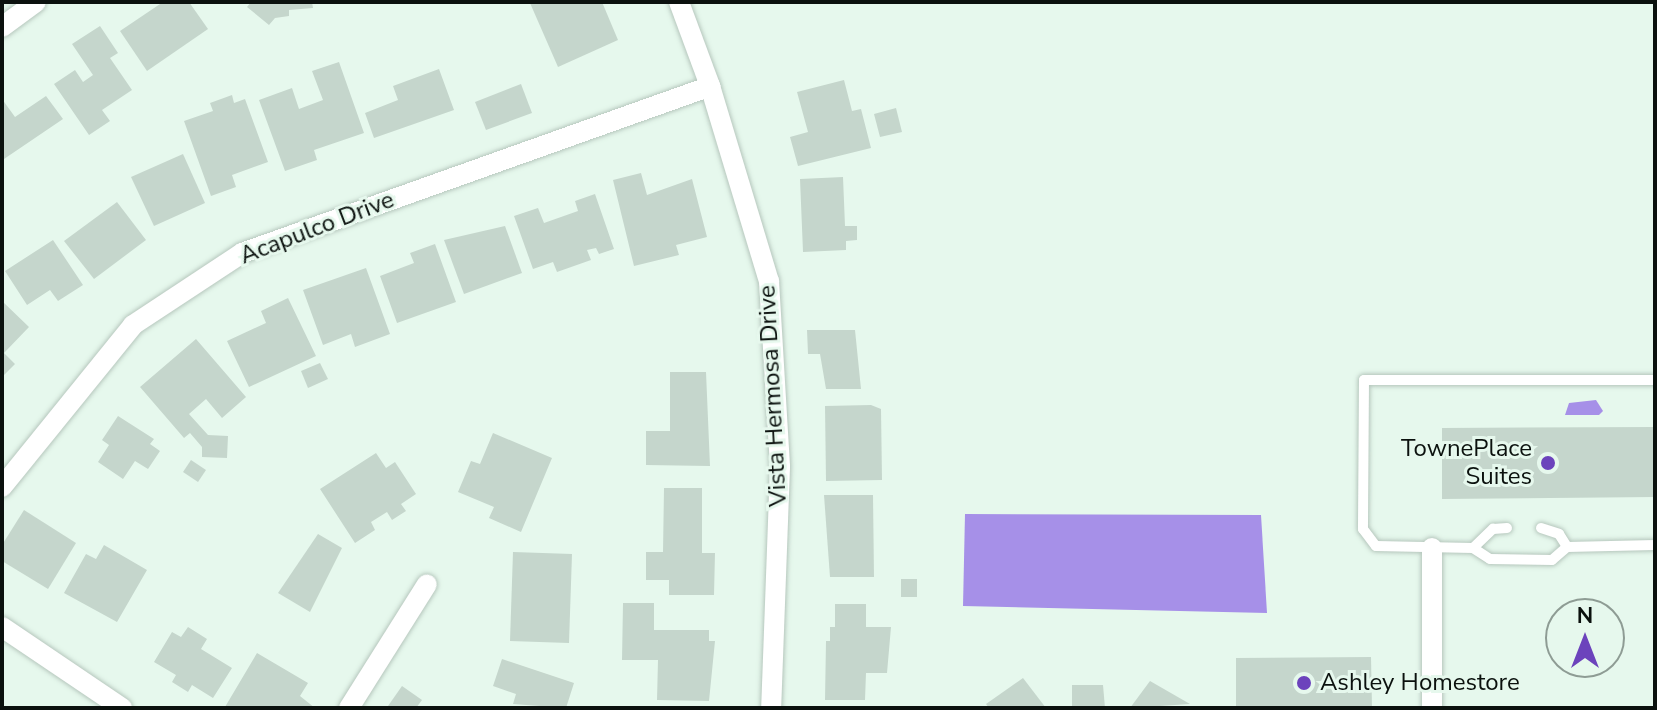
<!DOCTYPE html>
<html>
<head>
<meta charset="utf-8">
<style>
  body { margin:0 }
  #map { position:relative; width:1657px; height:710px; overflow:hidden; background:#e6f8ed; font-family:"Nunito Sans",sans-serif }
  div>[style] { position:absolute }
  [style*='--x'] { left:calc(var(--x)*1px); top:calc(var(--y)*1px); width:calc(var(--w)*1px); rotate:calc(var(--a)*1deg) }
  .water>* { inset:0; background:#a690e8 }
  .building>* { inset:0; background:#c5d6cc }
  .roads { filter:drop-shadow(0 0 2px #b6c7bd) drop-shadow(0 0 2px #b6c7bd) }
  .lane>* { height:10px; margin:-5px; padding:0 5px; transform-origin:5px; border-radius:5px; background:#fff }
  .street>* { height:20px; margin:-10px; padding:0 10px; transform-origin:10px; border-radius:10px; background:#fff }
  .dots>* { width:22px; height:22px; translate:-50% -50%; box-sizing:border-box; border:4px solid #e6f8ed; border-radius:50% }
  span { translate:-50% -50%; white-space:nowrap; text-align:center; line-height:1.15; -webkit-text-stroke:6px #e6f8ed; paint-order:stroke }
  .street-label { font-size:24px; color:#0b110e }
  .poi-label { font-size:24px; color:#0b110e }
  .right { translate:-100% -50%; text-align:right }
  .left { translate:0 -50%; text-align:left }
  .frame { position:absolute; inset:0; border:4px solid #0b110e; pointer-events:none }
  .north { position:absolute; left:1545px; top:598px; width:80px; height:80px; box-sizing:border-box; background:#e6f8ed; border:2px solid #8e9c94; border-radius:50%; rotate:0deg; font-size:22px; font-weight:700; line-height:32px; text-align:center; color:#0b110e }
  .north::after { content:''; display:block; margin:auto; width:28px; height:36px; background:#6c43bc; clip-path:polygon(50% 0,100% 100%,50% 72%,0 100%) }
</style>
</head>
<body>
<div id="map">
  <div class="water">
    <div style="clip-path:polygon(1596px 400px,1603px 411px,1599px 415px,1565px 415px,1569px 403px)"></div>
    <div style="clip-path:polygon(965px 514px,1261px 515px,1267px 613px,963px 606px)"></div>
  </div>
  <div class="building">
    <div style="clip-path:polygon(163px 2px,189px 2px,208px 29px,147px 71px,120px 31px)"></div>
    <div style="clip-path:polygon(251px 2px,312px 2px,313px 8px,289px 10px,289px 16px,275px 18px,269px 25px,247px 7px)"></div>
    <div style="clip-path:polygon(602px 2px,618px 40px,558px 67px,530px 3px)"></div>
    <div style="clip-path:polygon(100px 26px,118px 53px,110px 58px,132px 90px,102px 110px,110px 121px,89px 135px,54px 84px,75px 70px,83px 82px,93px 75px,72px 44px)"></div>
    <div style="clip-path:polygon(339px 62px,364px 133px,314px 150px,317px 160px,285px 171px,259px 100px,292px 88px,299px 109px,323px 100px,312px 71px)"></div>
    <div style="clip-path:polygon(439px 69px,454px 110px,374px 138px,365px 113px,398px 100px,393px 86px)"></div>
    <div style="clip-path:polygon(844px 80px,852px 111px,861px 109px,871px 148px,798px 166px,790px 137px,808px 132px,797px 92px)"></div>
    <div style="clip-path:polygon(521px 84px,532px 113px,486px 130px,475px 102px)"></div>
    <div style="clip-path:polygon(232px 95px,234px 103px,245px 99px,268px 162px,232px 175px,236px 187px,211px 196px,184px 121px,213px 111px,210px 103px)"></div>
    <div style="clip-path:polygon(46px 96px,63px 119px,4px 159px,2px 99px,15px 117px)"></div>
    <div style="clip-path:polygon(896px 108px,902px 132px,880px 137px,874px 114px)"></div>
    <div style="clip-path:polygon(183px 154px,205px 203px,154px 226px,131px 177px)"></div>
    <div style="clip-path:polygon(641px 173px,647px 195px,692px 179px,707px 237px,676px 245px,679px 255px,634px 266px,613px 180px)"></div>
    <div style="clip-path:polygon(843px 177px,845px 226px,857px 226px,857px 240px,846px 241px,846px 250px,803px 252px,800px 179px)"></div>
    <div style="clip-path:polygon(595px 194px,614px 249px,599px 254px,596px 248px,587px 250px,591px 260px,557px 272px,553px 262px,533px 269px,514px 216px,538px 208px,544px 223px,578px 211px,575px 201px)"></div>
    <div style="clip-path:polygon(117px 202px,146px 240px,94px 279px,64px 241px)"></div>
    <div style="clip-path:polygon(505px 226px,522px 273px,464px 294px,444px 240px)"></div>
    <div style="clip-path:polygon(53px 240px,83px 285px,58px 301px,50px 290px,27px 305px,5px 271px)"></div>
    <div style="clip-path:polygon(435px 244px,456px 302px,397px 323px,380px 276px,414px 263px,410px 253px)"></div>
    <div style="clip-path:polygon(366px 268px,390px 334px,355px 347px,351px 334px,323px 345px,303px 290px)"></div>
    <div style="clip-path:polygon(288px 298px,316px 356px,249px 387px,227px 341px,266px 323px,261px 311px)"></div>
    <div style="clip-path:polygon(2px 301px,29px 327px,4px 353px,15px 364px,2px 377px)"></div>
    <div style="clip-path:polygon(807px 330px,855px 330px,861px 389px,826px 389px,820px 354px,808px 354px)"></div>
    <div style="clip-path:polygon(196px 339px,246px 397px,222px 418px,206px 399px,189px 414px,208px 435px,228px 436px,227px 458px,202px 457px,202px 447px,190px 433px,184px 438px,140px 387px)"></div>
    <div style="clip-path:polygon(320px 363px,328px 379px,308px 388px,301px 371px)"></div>
    <div style="clip-path:polygon(670px 372px,706px 372px,710px 466px,646px 465px,646px 431px,670px 431px)"></div>
    <div style="clip-path:polygon(871px 405px,881px 409px,882px 480px,826px 481px,825px 406px)"></div>
    <div style="clip-path:polygon(118px 416px,154px 439px,150px 444px,160px 451px,148px 469px,135px 461px,123px 479px,98px 462px,109px 445px,102px 440px)"></div>
    <div style="clip-path:polygon(1655px 427px,1655px 497px,1442px 499px,1442px 428px)"></div>
    <div style="clip-path:polygon(493px 433px,552px 458px,521px 532px,489px 518px,494px 507px,458px 492px,471px 461px,480px 464px)"></div>
    <div style="clip-path:polygon(376px 453px,386px 468px,395px 462px,416px 494px,401px 504px,406px 511px,392px 520px,387px 512px,371px 522px,375px 530px,355px 543px,320px 489px)"></div>
    <div style="clip-path:polygon(191px 460px,206px 470px,198px 482px,183px 472px)"></div>
    <div style="clip-path:polygon(664px 488px,702px 488px,702px 553px,715px 553px,714px 595px,669px 595px,669px 580px,646px 580px,646px 552px,663px 552px)"></div>
    <div style="clip-path:polygon(824px 495px,873px 495px,874px 577px,830px 577px)"></div>
    <div style="clip-path:polygon(24px 510px,76px 543px,48px 589px,2px 561px,2px 545px)"></div>
    <div style="clip-path:polygon(318px 534px,342px 548px,310px 612px,278px 593px)"></div>
    <div style="clip-path:polygon(104px 545px,147px 570px,117px 622px,64px 593px,86px 554px,96px 559px)"></div>
    <div style="clip-path:polygon(513px 552px,572px 554px,569px 643px,510px 641px)"></div>
    <div style="clip-path:polygon(901px 579px,917px 579px,917px 597px,901px 597px)"></div>
    <div style="clip-path:polygon(623px 603px,654px 603px,654px 630px,709px 630px,709px 641px,715px 641px,709px 701px,657px 700px,658px 660px,622px 660px)"></div>
    <div style="clip-path:polygon(835px 604px,866px 604px,866px 627px,891px 627px,887px 673px,866px 673px,865px 700px,825px 700px,826px 641px,830px 641px,830px 627px,835px 627px)"></div>
    <div style="clip-path:polygon(188px 627px,207px 639px,201px 649px,232px 668px,213px 698px,192px 685px,188px 692px,172px 682px,176px 675px,154px 662px,172px 632px,181px 637px)"></div>
    <div style="clip-path:polygon(257px 653px,308px 683px,300px 696px,315px 708px,225px 707px)"></div>
    <div style="clip-path:polygon(1371px 657px,1372px 708px,1236px 708px,1236px 658px)"></div>
    <div style="clip-path:polygon(502px 659px,574px 683px,566px 708px,513px 704px,516px 694px,493px 686px)"></div>
    <div style="clip-path:polygon(1023px 678px,1046px 708px,989px 708px,986px 704px)"></div>
    <div style="clip-path:polygon(1150px 681px,1190px 704px,1130px 708px)"></div>
    <div style="clip-path:polygon(1072px 685px,1103px 685px,1105px 708px,1072px 708px)"></div>
    <div style="clip-path:polygon(402px 686px,422px 700px,416px 708px,388px 706px)"></div>
  </div>
  <div class="roads">
    <div class="lane">
      <div style="--x:1655;--y:380;--w:291;--a:180"></div>
      <div style="--x:1364;--y:380;--w:149;--a:90.4"></div>
      <div style="--x:1363;--y:529;--w:21;--a:53"></div>
      <div style="--x:1376;--y:546;--w:97;--a:1.2"></div>
      <div style="--x:1473;--y:548;--w:20;--a:33"></div>
      <div style="--x:1490;--y:559;--w:62;--a:0.9"></div>
      <div style="--x:1552;--y:560;--w:20;--a:-41"></div>
      <div style="--x:1567;--y:547;--w:88;--a:-1.3"></div>
      <div style="--x:1541;--y:528;--w:19;--a:18"></div>
      <div style="--x:1559;--y:534;--w:15;--a:58"></div>
      <div style="--x:1473;--y:548;--w:28;--a:-44"></div>
      <div style="--x:1493;--y:529;--w:14;--a:-4"></div>
    </div>
    <div class="street">
      <div style="--x:679;--y:2;--w:90;--a:69.7"></div>
      <div style="--x:710;--y:86;--w:204;--a:73.2"></div>
      <div style="--x:769;--y:281;--w:186;--a:86.6"></div>
      <div style="--x:780;--y:467;--w:241;--a:92.1"></div>
      <div style="--x:2;--y:27;--w:42;--a:-36.3"></div>
      <div style="--x:2;--y:487;--w:208;--a:-51"></div>
      <div style="--x:133;--y:325;--w:131;--a:-33.4"></div>
      <div style="--x:242;--y:253;--w:497;--a:-19.6"></div>
      <div style="--x:1432;--y:548;--w:160;--a:90"></div>
      <div style="--x:2;--y:627;--w:145;--a:34"></div>
      <div style="--x:349;--y:708;--w:146;--a:-57.8"></div>
    </div>
  </div>
  <div class="dots">
    <div style="left:1548px;top:463px;background:#6c43bc"></div>
    <div style="left:1304px;top:683px;background:#6c43bc"></div>
  </div>
  <div class="street-label">
    <span style="left:317px;top:228px;rotate:-21deg">Acapulco Drive</span>
    <span style="left:773px;top:396px;rotate:-93deg">Vista Hermosa Drive</span>
  </div>
  <div class="poi-label">
    <span class="right" style="left:1532px;top:463px">TownePlace<br>Suites</span>
    <span class="left" style="left:1320px;top:683px">Ashley Homestore</span>
  </div>
  <div class="frame"></div>
  <div class="north">N</div>
</div>
</body>
</html>
